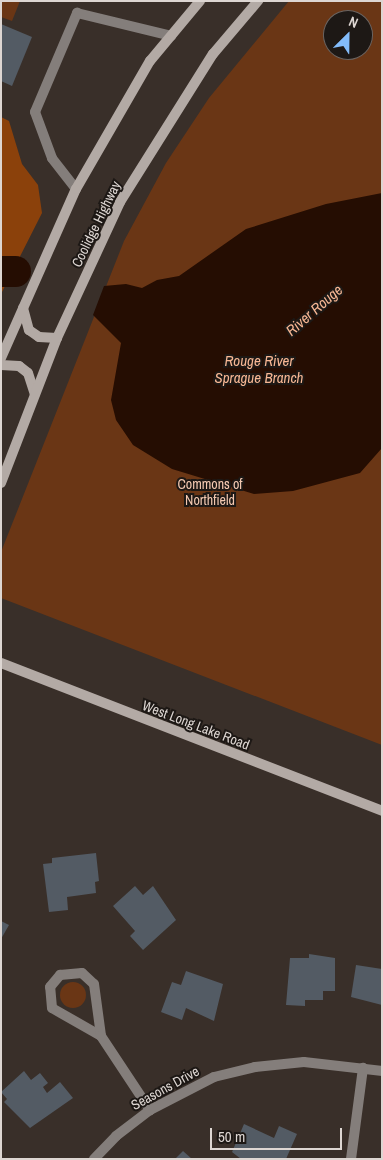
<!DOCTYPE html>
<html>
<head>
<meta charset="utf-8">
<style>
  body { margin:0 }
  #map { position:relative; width:383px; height:1160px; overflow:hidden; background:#392f29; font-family:"Archivo Narrow",sans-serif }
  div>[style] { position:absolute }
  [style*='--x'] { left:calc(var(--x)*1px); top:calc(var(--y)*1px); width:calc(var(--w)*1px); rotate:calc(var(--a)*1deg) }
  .green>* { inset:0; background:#6a3615 }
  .round { border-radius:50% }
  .forest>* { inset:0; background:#8b410b }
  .water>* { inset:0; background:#250d02 }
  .river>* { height:31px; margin:-15.5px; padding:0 15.5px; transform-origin:15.5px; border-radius:15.5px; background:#250d02 }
  .building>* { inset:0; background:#535b64 }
  .lane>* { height:10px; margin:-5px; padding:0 5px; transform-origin:5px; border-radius:5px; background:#847e7b }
  .street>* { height:10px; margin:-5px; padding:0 5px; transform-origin:5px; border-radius:5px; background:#847e7b }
  .secondary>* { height:10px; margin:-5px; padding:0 5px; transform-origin:5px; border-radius:5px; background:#b3aaa5 }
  span { translate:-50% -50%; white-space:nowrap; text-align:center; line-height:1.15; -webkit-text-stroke:4px #1d1815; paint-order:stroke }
  .street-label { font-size:14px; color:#ddd6d2 }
  .park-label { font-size:14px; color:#f5cab2 }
  .water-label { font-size:15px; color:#f7b794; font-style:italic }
  .frame { position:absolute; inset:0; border:2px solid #ddd6d2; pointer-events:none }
  .north { position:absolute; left:323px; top:10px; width:50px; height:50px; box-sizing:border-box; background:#1d1815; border:1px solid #6a6461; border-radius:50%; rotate:23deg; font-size:14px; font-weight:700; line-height:20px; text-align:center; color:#ddd6d2 }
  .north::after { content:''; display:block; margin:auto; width:18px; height:22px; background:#83bcfb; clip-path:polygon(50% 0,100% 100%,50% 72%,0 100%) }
  .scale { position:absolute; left:210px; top:1128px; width:132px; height:22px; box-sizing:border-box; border:2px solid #ddd6d2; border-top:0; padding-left:6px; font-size:15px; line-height:18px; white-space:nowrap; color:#ddd6d2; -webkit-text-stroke:4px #1d1815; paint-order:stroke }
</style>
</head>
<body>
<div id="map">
  <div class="green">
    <div style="clip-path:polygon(1px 1px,20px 1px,12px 21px,1px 17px)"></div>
    <div style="clip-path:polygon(evenodd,289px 1px,382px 1px,382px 745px,1px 598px,1px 552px,124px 241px,166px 163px,209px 98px,289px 1px,333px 20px,363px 20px,363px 50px,333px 50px,333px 20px)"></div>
    <div class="round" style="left:60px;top:982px;width:26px;height:26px"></div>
  </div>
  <div class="forest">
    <div style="clip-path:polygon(1px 117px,9px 121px,22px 164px,38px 185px,42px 213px,1px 294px)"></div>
  </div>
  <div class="water">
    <div style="clip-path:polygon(382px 193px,382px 448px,360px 473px,293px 491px,254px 494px,172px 469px,133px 445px,116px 420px,111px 400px,121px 343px,93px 315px,104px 286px,126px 284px,142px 288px,157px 280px,179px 276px,246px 229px,326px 204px)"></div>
  </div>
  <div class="river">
    <div style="--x:1;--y:271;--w:14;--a:0"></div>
  </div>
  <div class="building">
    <div style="clip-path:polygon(1px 24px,32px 37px,12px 86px,1px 81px)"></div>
    <div style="clip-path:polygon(96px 853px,99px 881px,95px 882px,96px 893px,67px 897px,68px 910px,49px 912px,43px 864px,52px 863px,52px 858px)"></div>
    <div style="clip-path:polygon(135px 886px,143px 895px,153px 886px,176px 920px,143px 950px,130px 936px,135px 931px,113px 906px)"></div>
    <div style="clip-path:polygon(1px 921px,9px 925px,1px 939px)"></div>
    <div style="clip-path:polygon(309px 954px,335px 958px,335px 991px,323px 991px,323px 1000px,305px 1000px,305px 1006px,286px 1005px,290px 958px,309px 958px)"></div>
    <div style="clip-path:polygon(356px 965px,382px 969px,382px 1005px,351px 997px)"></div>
    <div style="clip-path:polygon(186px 971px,223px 984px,214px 1021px,186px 1008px,182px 1020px,161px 1012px,172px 982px,181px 985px)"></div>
    <div style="clip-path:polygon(24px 1071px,31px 1080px,40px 1073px,48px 1083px,43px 1087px,47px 1093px,60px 1082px,73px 1098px,30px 1128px,4px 1102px,7px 1099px,1px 1092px)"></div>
    <div style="clip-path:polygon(244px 1124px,274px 1138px,279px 1126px,297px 1134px,286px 1159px,241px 1159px,232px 1152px)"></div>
    <div style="clip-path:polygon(183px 1151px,192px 1159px,175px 1159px)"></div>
  </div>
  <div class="lane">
    <div style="--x:76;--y:189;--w:39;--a:-128"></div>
    <div style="--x:52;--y:158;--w:49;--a:-110.3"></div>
    <div style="--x:35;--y:112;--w:108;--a:-67"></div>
    <div style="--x:77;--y:13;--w:97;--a:13.7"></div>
  </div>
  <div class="street">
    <div style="--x:101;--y:1036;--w:56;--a:-150.3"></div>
    <div style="--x:52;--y:1008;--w:21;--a:-95"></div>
    <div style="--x:50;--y:987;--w:16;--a:-50"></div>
    <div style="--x:60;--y:975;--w:22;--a:-5"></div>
    <div style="--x:82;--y:973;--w:16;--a:43"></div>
    <div style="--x:94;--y:984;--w:52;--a:82.3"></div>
    <div style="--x:101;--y:1036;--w:89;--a:56.5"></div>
    <div style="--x:94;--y:1159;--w:32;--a:-46"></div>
    <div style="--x:116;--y:1136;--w:43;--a:-37.4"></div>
    <div style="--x:150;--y:1110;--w:72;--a:-27.3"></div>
    <div style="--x:214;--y:1077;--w:42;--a:-13.7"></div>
    <div style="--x:255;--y:1067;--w:49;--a:-5.8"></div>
    <div style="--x:304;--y:1062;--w:79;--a:6.6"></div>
    <div style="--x:351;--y:1159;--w:92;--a:-82.5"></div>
  </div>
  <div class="secondary">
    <div style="--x:23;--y:308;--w:23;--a:75"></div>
    <div style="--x:29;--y:330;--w:12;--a:35"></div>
    <div style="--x:39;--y:337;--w:18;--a:3"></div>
    <div style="--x:1;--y:358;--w:185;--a:-66.1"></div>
    <div style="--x:76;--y:189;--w:148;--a:-60"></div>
    <div style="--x:150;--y:61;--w:78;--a:-50.2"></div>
    <div style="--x:1;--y:365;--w:18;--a:3"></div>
    <div style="--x:19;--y:366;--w:11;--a:38"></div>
    <div style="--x:28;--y:373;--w:22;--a:72"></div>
    <div style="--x:1;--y:483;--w:155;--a:-68.9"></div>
    <div style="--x:57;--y:338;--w:150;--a:-65.1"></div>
    <div style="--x:120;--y:202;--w:175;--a:-57.9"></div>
    <div style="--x:213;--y:54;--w:70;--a:-49.7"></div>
    <div style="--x:1;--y:663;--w:409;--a:21.2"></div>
  </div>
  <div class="street-label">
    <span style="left:96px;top:224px;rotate:-64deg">Coolidge Highway</span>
    <span style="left:196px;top:725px;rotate:21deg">West Long Lake Road</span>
    <span style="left:165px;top:1088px;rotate:-29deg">Seasons Drive</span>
  </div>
  <div class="park-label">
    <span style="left:210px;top:492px">Commons of<br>Northfield</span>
  </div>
  <div class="water-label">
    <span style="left:314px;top:310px;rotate:-41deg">River Rouge</span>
    <span style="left:259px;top:369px">Rouge River<br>Sprague Branch</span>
  </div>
  <div class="frame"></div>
  <div class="north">N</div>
  <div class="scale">50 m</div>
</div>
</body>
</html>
